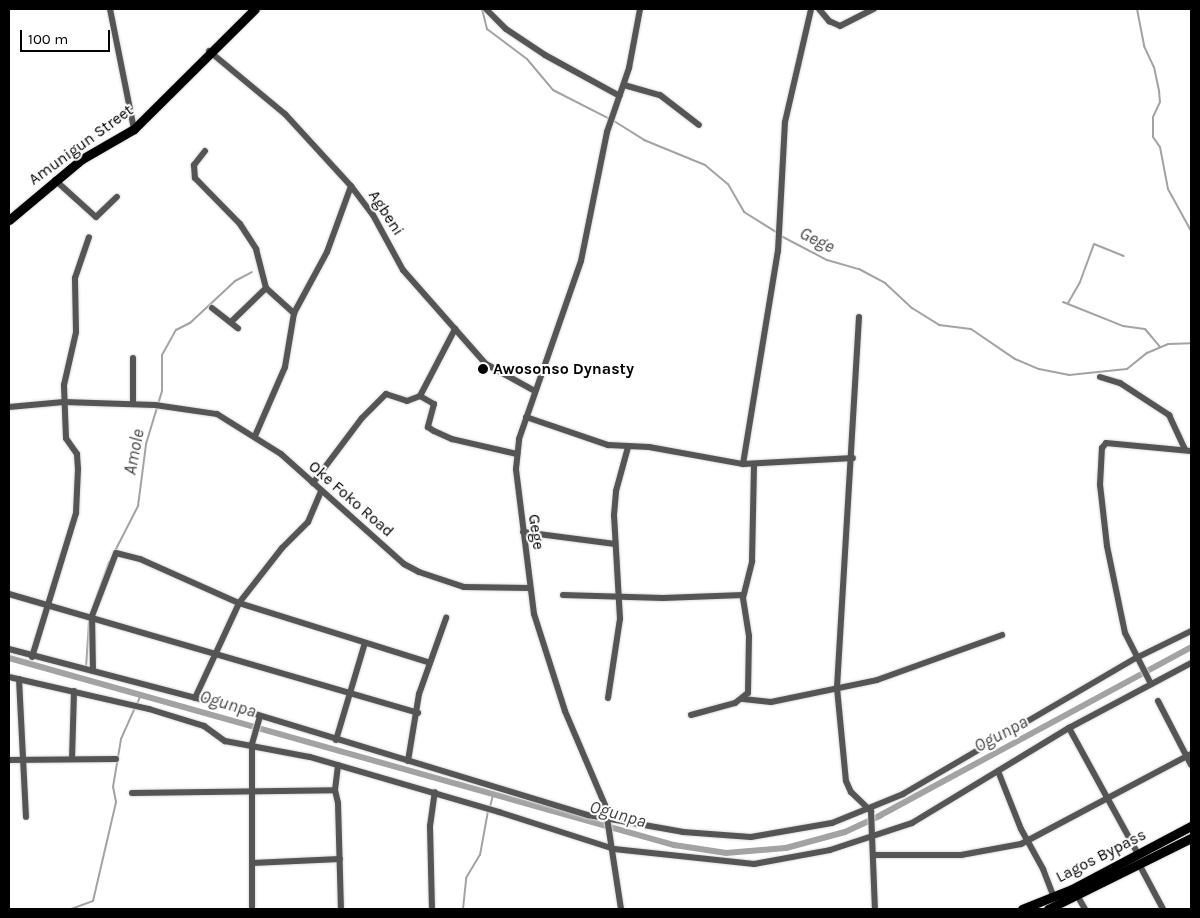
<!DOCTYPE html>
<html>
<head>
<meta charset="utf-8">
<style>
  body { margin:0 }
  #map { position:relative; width:1200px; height:918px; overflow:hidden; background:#fff; font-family:Karla,sans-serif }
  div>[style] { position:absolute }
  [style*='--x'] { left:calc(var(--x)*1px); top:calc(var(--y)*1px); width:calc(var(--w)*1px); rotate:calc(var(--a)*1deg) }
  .stream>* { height:2px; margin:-1px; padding:0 1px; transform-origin:1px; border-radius:1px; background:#a3a3a3 }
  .canal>* { height:6px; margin:-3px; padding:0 3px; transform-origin:3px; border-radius:3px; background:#a3a3a3 }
  .roads { filter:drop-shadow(0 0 1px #dbdbdb) drop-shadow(0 0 1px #dbdbdb) }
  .minor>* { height:6px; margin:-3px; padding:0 3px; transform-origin:3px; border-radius:3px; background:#555 }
  .major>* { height:9px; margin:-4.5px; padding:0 4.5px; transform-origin:4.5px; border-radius:4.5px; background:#000 }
  .dots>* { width:14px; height:14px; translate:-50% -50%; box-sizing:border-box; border:2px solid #fff; border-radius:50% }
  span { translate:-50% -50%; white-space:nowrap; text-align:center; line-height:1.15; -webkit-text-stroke:4px #fff; paint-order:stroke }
  .street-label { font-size:16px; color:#000 }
  .poi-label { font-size:16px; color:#000; font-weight:700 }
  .left { translate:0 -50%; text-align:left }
  .water-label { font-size:18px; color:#444; font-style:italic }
  .frame { position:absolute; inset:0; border:10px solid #000; pointer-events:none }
  .scale { position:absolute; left:20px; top:30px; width:90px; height:22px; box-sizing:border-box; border:2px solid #000; border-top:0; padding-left:6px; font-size:15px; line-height:18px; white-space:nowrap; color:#000; -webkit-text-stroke:4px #fff; paint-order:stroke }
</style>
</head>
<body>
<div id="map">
  <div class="stream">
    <div style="--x:482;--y:9;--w:21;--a:76"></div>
    <div style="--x:487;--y:29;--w:50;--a:36.9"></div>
    <div style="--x:527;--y:59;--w:40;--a:50"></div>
    <div style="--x:553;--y:90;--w:64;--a:27"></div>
    <div style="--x:1137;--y:9;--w:38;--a:79"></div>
    <div style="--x:1144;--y:46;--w:23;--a:65"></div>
    <div style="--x:1154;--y:67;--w:25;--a:78"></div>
    <div style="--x:1159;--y:91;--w:11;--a:85"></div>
    <div style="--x:1160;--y:102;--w:17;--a:115"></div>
    <div style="--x:1153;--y:117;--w:20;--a:90"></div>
    <div style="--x:1153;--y:137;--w:12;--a:55"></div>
    <div style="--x:1160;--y:147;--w:43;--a:79.2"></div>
    <div style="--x:1168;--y:189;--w:48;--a:61.3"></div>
    <div style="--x:614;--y:121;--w:36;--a:32"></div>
    <div style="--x:644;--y:140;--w:66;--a:22.3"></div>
    <div style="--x:705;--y:165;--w:30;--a:40"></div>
    <div style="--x:728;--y:184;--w:32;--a:60"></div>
    <div style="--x:744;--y:212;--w:39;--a:32"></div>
    <div style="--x:781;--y:236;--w:52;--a:27.6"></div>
    <div style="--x:827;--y:260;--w:33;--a:16"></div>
    <div style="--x:859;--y:269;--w:30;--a:28"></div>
    <div style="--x:885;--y:283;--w:37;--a:43"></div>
    <div style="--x:912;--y:308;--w:32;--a:32"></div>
    <div style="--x:939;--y:325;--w:32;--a:7"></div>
    <div style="--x:971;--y:329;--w:53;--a:34.3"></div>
    <div style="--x:1015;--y:359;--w:26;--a:23"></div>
    <div style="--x:1039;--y:369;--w:31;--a:11"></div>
    <div style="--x:1069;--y:375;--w:58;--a:-5.9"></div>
    <div style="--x:1127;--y:369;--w:26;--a:-39"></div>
    <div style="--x:1147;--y:353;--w:23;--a:-23"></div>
    <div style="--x:1168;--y:344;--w:23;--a:-2"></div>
    <div style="--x:1063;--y:302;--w:65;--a:21.8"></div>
    <div style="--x:1123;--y:326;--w:22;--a:8"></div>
    <div style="--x:1145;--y:329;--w:23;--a:50"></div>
    <div style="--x:1068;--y:303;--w:24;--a:-60"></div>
    <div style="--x:1080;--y:282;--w:40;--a:-69.8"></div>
    <div style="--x:1094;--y:244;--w:32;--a:22"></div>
    <div style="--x:115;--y:551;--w:51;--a:-62.9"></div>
    <div style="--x:138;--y:506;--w:63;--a:-82.6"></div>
    <div style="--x:146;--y:444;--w:55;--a:-73.2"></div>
    <div style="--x:162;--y:391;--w:36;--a:-90"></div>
    <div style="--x:162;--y:355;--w:29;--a:-61"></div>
    <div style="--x:176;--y:330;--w:16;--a:-27"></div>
    <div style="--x:190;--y:323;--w:62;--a:-43"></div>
    <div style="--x:235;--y:281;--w:19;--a:-28"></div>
    <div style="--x:93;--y:607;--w:48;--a:-70.4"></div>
    <div style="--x:86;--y:668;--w:47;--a:-86.3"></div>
    <div style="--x:137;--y:704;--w:11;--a:-68"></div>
    <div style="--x:490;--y:807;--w:12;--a:-76"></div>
    <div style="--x:71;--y:909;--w:23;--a:-20"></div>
    <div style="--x:93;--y:901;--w:102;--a:-76.9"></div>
    <div style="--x:116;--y:802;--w:15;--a:-101"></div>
    <div style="--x:113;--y:787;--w:49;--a:-80.5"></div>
    <div style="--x:121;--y:739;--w:34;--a:-66"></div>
    <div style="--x:463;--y:909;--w:31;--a:-84"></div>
    <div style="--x:466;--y:878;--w:27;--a:-59"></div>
    <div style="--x:480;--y:855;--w:45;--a:-79.7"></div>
  </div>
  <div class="canal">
    <div style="--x:9;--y:658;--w:691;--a:15.71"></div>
    <div style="--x:674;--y:845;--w:53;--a:8.7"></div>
    <div style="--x:726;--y:853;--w:60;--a:-4.8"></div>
    <div style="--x:786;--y:848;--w:61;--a:-15.2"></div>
    <div style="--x:845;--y:832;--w:38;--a:-25"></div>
    <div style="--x:879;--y:816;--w:355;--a:-28.4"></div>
  </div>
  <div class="roads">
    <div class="minor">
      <div style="--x:110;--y:9;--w:122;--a:78.7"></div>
      <div style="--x:486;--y:9;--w:28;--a:45"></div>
      <div style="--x:506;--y:29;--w:47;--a:33.7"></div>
      <div style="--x:545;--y:55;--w:85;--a:28.7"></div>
      <div style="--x:819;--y:9;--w:16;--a:50"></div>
      <div style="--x:829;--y:21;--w:12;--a:24"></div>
      <div style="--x:840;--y:26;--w:38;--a:-27"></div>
      <div style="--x:209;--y:51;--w:99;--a:39.7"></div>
      <div style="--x:285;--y:114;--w:98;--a:47.5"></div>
      <div style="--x:351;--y:186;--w:36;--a:53"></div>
      <div style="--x:373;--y:215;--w:63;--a:61.4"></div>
      <div style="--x:403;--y:270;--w:125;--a:48.6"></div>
      <div style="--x:486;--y:364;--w:56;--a:28.9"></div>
      <div style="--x:624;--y:85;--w:37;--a:16"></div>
      <div style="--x:660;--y:95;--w:49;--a:37.6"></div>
      <div style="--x:205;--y:151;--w:18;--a:128"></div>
      <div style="--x:194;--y:165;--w:13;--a:86"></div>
      <div style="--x:195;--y:178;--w:64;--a:45.6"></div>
      <div style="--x:240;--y:224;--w:30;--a:57"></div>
      <div style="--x:256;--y:249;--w:40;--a:75.6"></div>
      <div style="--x:266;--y:288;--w:38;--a:42"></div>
      <div style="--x:55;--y:180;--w:55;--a:42.1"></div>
      <div style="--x:96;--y:217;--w:29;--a:-44"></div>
      <div style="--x:212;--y:308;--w:33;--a:38"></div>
      <div style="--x:859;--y:317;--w:372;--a:93.4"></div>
      <div style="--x:837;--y:688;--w:93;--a:84.5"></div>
      <div style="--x:846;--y:781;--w:12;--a:66"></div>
      <div style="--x:851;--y:792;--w:28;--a:44"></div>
      <div style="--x:871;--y:811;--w:98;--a:87.7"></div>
      <div style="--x:231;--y:322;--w:49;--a:-44.2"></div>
      <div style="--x:1100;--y:377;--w:21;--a:17"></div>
      <div style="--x:1120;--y:383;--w:59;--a:33.1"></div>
      <div style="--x:1169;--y:415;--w:38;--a:65"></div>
      <div style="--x:420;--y:396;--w:76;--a:-62.4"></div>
      <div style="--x:133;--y:404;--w:46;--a:-90"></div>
      <div style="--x:9;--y:407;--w:55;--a:-5.2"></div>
      <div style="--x:64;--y:402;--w:91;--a:1.9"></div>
      <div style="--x:155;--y:405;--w:63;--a:8.3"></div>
      <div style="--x:217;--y:414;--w:75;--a:32"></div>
      <div style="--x:281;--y:454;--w:165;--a:41.8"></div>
      <div style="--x:404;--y:564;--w:17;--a:28"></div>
      <div style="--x:419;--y:572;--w:47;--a:18.4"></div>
      <div style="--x:464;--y:587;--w:66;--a:0.9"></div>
      <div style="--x:526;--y:417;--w:87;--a:18.9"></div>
      <div style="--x:608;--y:445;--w:41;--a:2.8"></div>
      <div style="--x:649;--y:447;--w:96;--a:10.3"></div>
      <div style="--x:743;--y:464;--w:110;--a:-3.1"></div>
      <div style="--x:255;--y:436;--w:75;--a:-66.5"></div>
      <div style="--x:285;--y:367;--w:55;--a:-80.5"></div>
      <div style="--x:294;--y:313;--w:69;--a:-61.6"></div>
      <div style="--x:327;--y:252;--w:70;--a:-70"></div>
      <div style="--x:743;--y:464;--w:216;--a:-80.7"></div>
      <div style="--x:778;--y:251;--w:129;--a:-86.9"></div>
      <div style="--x:785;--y:122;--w:116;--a:-77"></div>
      <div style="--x:313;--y:483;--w:81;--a:-53"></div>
      <div style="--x:362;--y:418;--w:34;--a:-45"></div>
      <div style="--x:386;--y:394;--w:22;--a:18"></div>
      <div style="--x:407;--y:401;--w:14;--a:-21"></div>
      <div style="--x:420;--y:396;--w:16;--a:30"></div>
      <div style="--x:434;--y:404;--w:24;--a:105"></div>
      <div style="--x:428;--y:427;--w:7;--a:34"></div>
      <div style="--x:434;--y:431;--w:20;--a:24"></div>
      <div style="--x:452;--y:439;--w:67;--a:13"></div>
      <div style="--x:523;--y:532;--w:93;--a:7.4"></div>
      <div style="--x:9;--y:594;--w:426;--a:16.2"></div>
      <div style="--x:563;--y:595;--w:100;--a:1.7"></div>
      <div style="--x:663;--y:598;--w:80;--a:-2.1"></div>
      <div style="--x:9;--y:649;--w:241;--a:14.7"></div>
      <div style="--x:242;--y:710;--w:362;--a:16.9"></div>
      <div style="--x:588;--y:815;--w:97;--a:10.1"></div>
      <div style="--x:683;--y:832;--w:68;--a:4.2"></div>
      <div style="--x:751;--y:837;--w:82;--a:-9.8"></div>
      <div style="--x:832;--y:823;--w:77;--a:-22.2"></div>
      <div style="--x:903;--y:794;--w:270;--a:-30.3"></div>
      <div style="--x:1136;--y:658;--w:61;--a:-26.1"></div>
      <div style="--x:32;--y:657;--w:151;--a:-73"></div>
      <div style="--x:76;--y:513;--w:44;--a:-87.4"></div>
      <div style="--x:78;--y:469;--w:15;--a:-94"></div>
      <div style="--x:77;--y:454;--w:19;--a:-125"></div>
      <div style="--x:66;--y:438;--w:53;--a:-92.2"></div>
      <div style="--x:64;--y:385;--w:54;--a:-77.2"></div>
      <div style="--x:76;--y:332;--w:54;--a:-91.1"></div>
      <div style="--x:75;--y:278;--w:43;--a:-71.1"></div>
      <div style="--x:93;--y:671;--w:55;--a:-91"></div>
      <div style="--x:92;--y:616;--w:67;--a:-69.1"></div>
      <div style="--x:116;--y:553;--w:25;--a:14"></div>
      <div style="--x:140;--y:559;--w:108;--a:24"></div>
      <div style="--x:239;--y:603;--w:200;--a:17.4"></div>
      <div style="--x:9;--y:677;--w:144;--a:12.9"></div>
      <div style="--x:149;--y:709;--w:58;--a:17.2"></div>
      <div style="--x:204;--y:726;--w:26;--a:36"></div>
      <div style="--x:225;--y:741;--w:86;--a:10.7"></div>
      <div style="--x:310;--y:757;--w:197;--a:16.2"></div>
      <div style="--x:499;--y:812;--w:121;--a:17.8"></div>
      <div style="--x:614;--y:849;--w:141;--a:6.1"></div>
      <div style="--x:754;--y:864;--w:77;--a:-10.4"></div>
      <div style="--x:830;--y:850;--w:86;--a:-18.2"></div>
      <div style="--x:912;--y:823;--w:184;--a:-31.2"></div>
      <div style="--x:1069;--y:728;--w:138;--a:-28"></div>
      <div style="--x:19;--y:679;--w:138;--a:87.1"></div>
      <div style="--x:1151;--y:684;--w:57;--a:-117"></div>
      <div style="--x:1125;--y:633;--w:89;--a:-101.7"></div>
      <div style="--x:1107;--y:546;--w:61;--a:-96.5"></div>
      <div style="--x:1100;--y:485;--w:37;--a:-87"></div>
      <div style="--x:1102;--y:448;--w:6;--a:-51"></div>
      <div style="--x:1106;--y:443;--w:85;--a:5.4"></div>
      <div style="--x:195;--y:698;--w:105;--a:-65.1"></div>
      <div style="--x:239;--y:603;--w:70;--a:-52"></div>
      <div style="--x:282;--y:548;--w:37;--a:-45"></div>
      <div style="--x:308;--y:522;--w:34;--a:-67"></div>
      <div style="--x:608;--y:698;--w:80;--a:-81.4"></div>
      <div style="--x:620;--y:619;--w:104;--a:-93.3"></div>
      <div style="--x:614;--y:515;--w:24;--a:-85"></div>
      <div style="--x:616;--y:491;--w:46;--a:-74.7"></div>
      <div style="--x:743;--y:699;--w:28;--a:6"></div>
      <div style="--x:771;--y:702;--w:108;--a:-11.7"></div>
      <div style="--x:877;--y:680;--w:133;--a:-19.8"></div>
      <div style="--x:1158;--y:701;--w:72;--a:62.7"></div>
      <div style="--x:691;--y:715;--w:46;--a:-15.3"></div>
      <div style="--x:735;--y:703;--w:16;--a:-38"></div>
      <div style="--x:748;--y:693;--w:57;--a:-89"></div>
      <div style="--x:749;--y:636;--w:38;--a:-99"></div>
      <div style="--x:743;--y:598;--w:38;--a:-76"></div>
      <div style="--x:752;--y:561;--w:96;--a:-88.8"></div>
      <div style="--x:1069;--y:728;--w:144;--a:61.3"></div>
      <div style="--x:336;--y:740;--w:101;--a:-73.4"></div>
      <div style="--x:72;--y:759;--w:68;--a:-88.3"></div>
      <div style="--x:9;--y:760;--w:107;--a:-0.5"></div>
      <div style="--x:408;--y:761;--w:68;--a:-80.7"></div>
      <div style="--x:419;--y:694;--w:81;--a:-70.4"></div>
      <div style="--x:998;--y:771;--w:62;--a:68.4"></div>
      <div style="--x:1021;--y:829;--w:46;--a:61.2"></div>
      <div style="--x:1043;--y:869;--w:30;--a:69"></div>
      <div style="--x:335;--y:790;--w:25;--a:-83"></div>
      <div style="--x:132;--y:793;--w:203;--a:-0.8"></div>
      <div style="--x:335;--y:790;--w:13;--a:77"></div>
      <div style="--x:338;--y:803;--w:106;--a:88.4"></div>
      <div style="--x:874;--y:855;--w:87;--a:0"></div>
      <div style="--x:961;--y:855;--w:61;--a:-10.4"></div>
      <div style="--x:1021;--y:844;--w:192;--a:-27.9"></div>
      <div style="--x:252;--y:863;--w:88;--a:-2.6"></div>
      <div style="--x:1139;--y:864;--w:51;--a:61.9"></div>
      <div style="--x:1078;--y:897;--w:14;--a:60"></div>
      <div style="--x:252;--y:909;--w:165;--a:-90"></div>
      <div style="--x:252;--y:744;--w:29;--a:-74"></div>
      <div style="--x:432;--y:909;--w:83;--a:-91.4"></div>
      <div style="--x:430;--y:826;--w:34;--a:-82"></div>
      <div style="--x:621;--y:909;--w:105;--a:-98.7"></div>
      <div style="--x:605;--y:805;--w:102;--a:-113.1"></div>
      <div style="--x:565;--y:711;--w:102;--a:-107.7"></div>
      <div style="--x:534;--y:614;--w:146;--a:-97.1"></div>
      <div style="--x:516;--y:469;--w:30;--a:-84"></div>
      <div style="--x:519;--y:439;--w:188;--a:-70.8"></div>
      <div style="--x:581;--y:261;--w:132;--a:-78.6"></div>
      <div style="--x:607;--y:132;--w:68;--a:-71"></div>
      <div style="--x:629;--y:68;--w:60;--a:-79.4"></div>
    </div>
    <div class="major">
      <div style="--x:9;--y:220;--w:95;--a:-39.9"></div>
      <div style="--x:82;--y:159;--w:60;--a:-30"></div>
      <div style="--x:134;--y:129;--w:170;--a:-44.8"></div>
      <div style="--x:1022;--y:909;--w:54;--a:-21.8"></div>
      <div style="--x:1072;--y:889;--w:135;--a:-27.9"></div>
      <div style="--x:1048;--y:909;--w:160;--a:-26.4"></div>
    </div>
  </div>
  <div class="dots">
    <div style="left:483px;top:369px;background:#000"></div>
  </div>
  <div class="street-label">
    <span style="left:81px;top:145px;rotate:-36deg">Amunigun Street</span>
    <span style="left:386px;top:213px;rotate:57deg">Agbeni</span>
    <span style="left:351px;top:499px;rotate:41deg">Oke Foko Road</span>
    <span style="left:536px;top:532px;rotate:82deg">Gege</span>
    <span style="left:1101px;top:856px;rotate:-27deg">Lagos Bypass</span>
  </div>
  <div class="poi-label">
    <span class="left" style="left:493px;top:369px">Awosonso Dynasty</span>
  </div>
  <div class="water-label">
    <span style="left:817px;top:240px;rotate:26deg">Gege</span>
    <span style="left:134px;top:452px;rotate:-79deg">Amole</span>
    <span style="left:228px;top:704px;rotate:16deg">Ogunpa</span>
    <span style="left:1001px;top:734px;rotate:-28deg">Ogunpa</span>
    <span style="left:618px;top:814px;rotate:16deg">Ogunpa</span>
  </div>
  <div class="frame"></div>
  <div class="scale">100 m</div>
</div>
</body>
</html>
